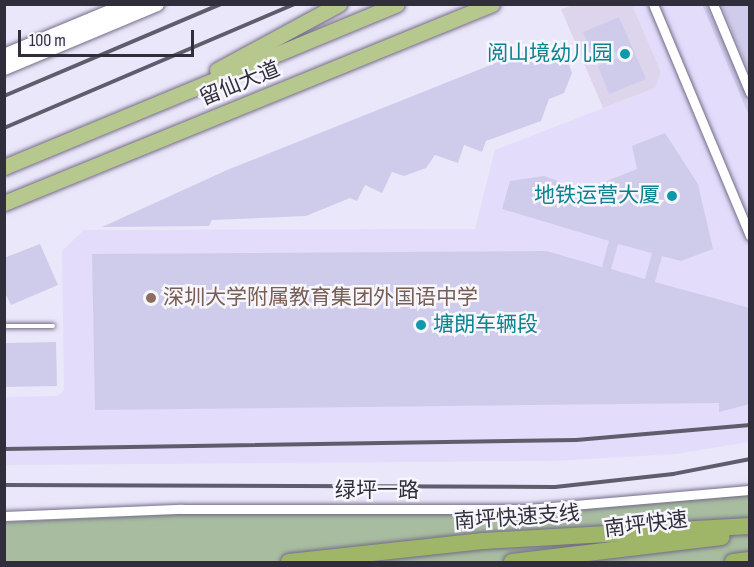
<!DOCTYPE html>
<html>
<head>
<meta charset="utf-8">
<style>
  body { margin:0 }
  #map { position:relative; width:754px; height:567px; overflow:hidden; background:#ebe7fa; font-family:"Sofia Sans Condensed","Noto Sans SC",sans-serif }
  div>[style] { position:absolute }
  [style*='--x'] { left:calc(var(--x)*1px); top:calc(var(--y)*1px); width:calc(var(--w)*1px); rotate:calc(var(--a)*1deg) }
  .built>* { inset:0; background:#e3dcfb }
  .education>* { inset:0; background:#dcd5eb }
  .forest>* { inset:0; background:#a8bda0 }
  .building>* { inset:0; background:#cfcceb }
  .roads { filter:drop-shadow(0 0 2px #736c88) drop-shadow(0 0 2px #736c88) }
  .service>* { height:4.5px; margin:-2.25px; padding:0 2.25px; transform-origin:2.25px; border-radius:2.25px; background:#fff }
  .minor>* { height:9px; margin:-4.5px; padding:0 4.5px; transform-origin:4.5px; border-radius:4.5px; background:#fff }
  .secondary>* { height:14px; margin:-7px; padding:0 7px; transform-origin:7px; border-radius:7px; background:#fff }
  .primary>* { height:15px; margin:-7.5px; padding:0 7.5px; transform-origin:7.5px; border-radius:7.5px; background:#b7c88e }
  .trunk>* { height:16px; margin:-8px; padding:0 8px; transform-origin:8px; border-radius:8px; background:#9fb668 }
  .rail>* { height:4px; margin:-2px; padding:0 2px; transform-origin:2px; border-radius:2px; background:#5f5d6b }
  .dots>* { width:16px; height:16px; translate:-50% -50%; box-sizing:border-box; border:3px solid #f8f6fd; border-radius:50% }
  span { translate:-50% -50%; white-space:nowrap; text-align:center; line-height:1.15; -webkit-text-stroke:5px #f8f6fd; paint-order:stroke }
  .culture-label { font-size:21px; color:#0d838f }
  .right { translate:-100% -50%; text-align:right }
  .left { translate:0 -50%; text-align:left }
  .street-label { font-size:21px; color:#302e3a }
  .education-label { font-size:21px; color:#785e54 }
  .frame { position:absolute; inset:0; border:6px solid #302e3a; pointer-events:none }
  .scale { position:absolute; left:18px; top:30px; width:176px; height:27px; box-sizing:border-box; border:3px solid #302e3a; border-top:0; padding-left:8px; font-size:18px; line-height:21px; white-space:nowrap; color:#302e3a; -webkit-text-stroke:4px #f8f6fd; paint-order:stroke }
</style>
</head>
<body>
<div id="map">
  <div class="built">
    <div style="clip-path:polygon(632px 5px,749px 5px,749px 442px,676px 454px,552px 461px,5px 465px,4px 397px,58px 396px,64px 390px,62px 251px,84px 230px,475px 229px,495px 150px,655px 88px,661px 72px)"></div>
  </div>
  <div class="education">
    <div style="clip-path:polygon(574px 5px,632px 5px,661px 72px,655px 88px,603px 108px,561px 9px)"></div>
  </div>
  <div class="forest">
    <div style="clip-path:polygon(749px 494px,749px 562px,5px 562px,4px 522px,183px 514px,525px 512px)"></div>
  </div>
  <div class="building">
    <div style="clip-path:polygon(702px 4px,706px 4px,750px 100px,750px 118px)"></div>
    <div style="clip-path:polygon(721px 4px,750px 4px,750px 74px)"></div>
    <div style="clip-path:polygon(619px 17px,646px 79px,609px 94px,598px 66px,618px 58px,610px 41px,590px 49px,583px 32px)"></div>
    <div style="clip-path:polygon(543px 44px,564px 52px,572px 73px,564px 93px,549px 99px,541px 121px,486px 141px,482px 152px,464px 145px,458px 163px,435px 155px,426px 168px,404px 176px,392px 172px,382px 193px,365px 185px,357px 201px,350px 198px,306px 216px,212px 220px,209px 226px,102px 227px,227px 170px)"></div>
    <div style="clip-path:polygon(evenodd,665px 133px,698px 184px,713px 249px,681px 261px,662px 256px,655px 282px,750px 308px,750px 404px,719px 412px,719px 403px,95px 410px,92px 254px,546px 251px,602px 267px,609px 241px,502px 209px,510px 181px,544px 176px,584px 190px,637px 169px,632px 146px,665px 133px,618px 244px,652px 253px,645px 279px,611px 269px,618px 244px)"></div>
    <div style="clip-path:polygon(40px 244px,58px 285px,11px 305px,4px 291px,4px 258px)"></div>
    <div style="clip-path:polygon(56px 342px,57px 386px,4px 387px,4px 343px)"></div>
  </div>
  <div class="roads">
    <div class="service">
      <div style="--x:4;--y:326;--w:49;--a:0"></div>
    </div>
    <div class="minor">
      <div style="--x:653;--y:4;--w:251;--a:67.3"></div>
      <div style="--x:713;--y:4;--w:96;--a:67.4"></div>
      <div style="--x:4;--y:516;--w:178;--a:-2.3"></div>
      <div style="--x:182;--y:509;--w:345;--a:0"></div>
      <div style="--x:527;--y:509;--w:224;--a:-4.9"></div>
    </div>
    <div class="secondary">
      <div style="--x:4;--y:56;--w:135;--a:-22.6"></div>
      <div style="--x:4;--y:68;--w:166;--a:-22.7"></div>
    </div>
    <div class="primary">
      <div style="--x:217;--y:70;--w:139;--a:-28.4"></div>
      <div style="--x:4;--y:167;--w:425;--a:-22.5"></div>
      <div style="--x:4;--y:203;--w:527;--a:-22.18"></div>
    </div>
    <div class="trunk">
      <div style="--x:289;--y:562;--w:195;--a:-6.2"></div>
      <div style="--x:483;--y:541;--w:267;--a:-3.2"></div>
      <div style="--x:512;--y:562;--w:211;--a:-6.8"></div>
      <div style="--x:733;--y:562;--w:17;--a:-7"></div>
    </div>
  </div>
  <div class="rail">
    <div style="--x:4;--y:96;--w:236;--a:-23"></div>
    <div style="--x:4;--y:128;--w:316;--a:-23.1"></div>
    <div style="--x:4;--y:449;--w:572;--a:-0.9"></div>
    <div style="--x:576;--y:440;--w:175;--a:-4.9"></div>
    <div style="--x:4;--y:485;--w:551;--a:0.21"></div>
    <div style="--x:555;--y:487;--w:119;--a:-6.3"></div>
    <div style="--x:673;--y:474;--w:78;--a:-11"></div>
  </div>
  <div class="dots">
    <div style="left:625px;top:54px;background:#0f9aa8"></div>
    <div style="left:672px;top:196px;background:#0f9aa8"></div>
    <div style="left:151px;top:298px;background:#8d6e63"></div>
    <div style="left:421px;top:325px;background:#0f9aa8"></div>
  </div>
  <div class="culture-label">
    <span class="right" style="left:613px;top:54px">阅山境幼儿园</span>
    <span class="right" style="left:660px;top:196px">地铁运营大厦</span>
    <span class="left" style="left:433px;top:325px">塘朗车辆段</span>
  </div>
  <div class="street-label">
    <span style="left:240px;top:84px;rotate:-22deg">留仙大道</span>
    <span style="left:377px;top:491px">绿坪一路</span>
    <span style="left:517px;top:518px;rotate:-4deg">南坪快速支线</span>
    <span style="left:646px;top:525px;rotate:-7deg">南坪快速</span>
  </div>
  <div class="education-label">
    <span class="left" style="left:163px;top:298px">深圳大学附属教育集团外国语中学</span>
  </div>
  <div class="frame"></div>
  <div class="scale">100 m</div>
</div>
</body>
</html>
